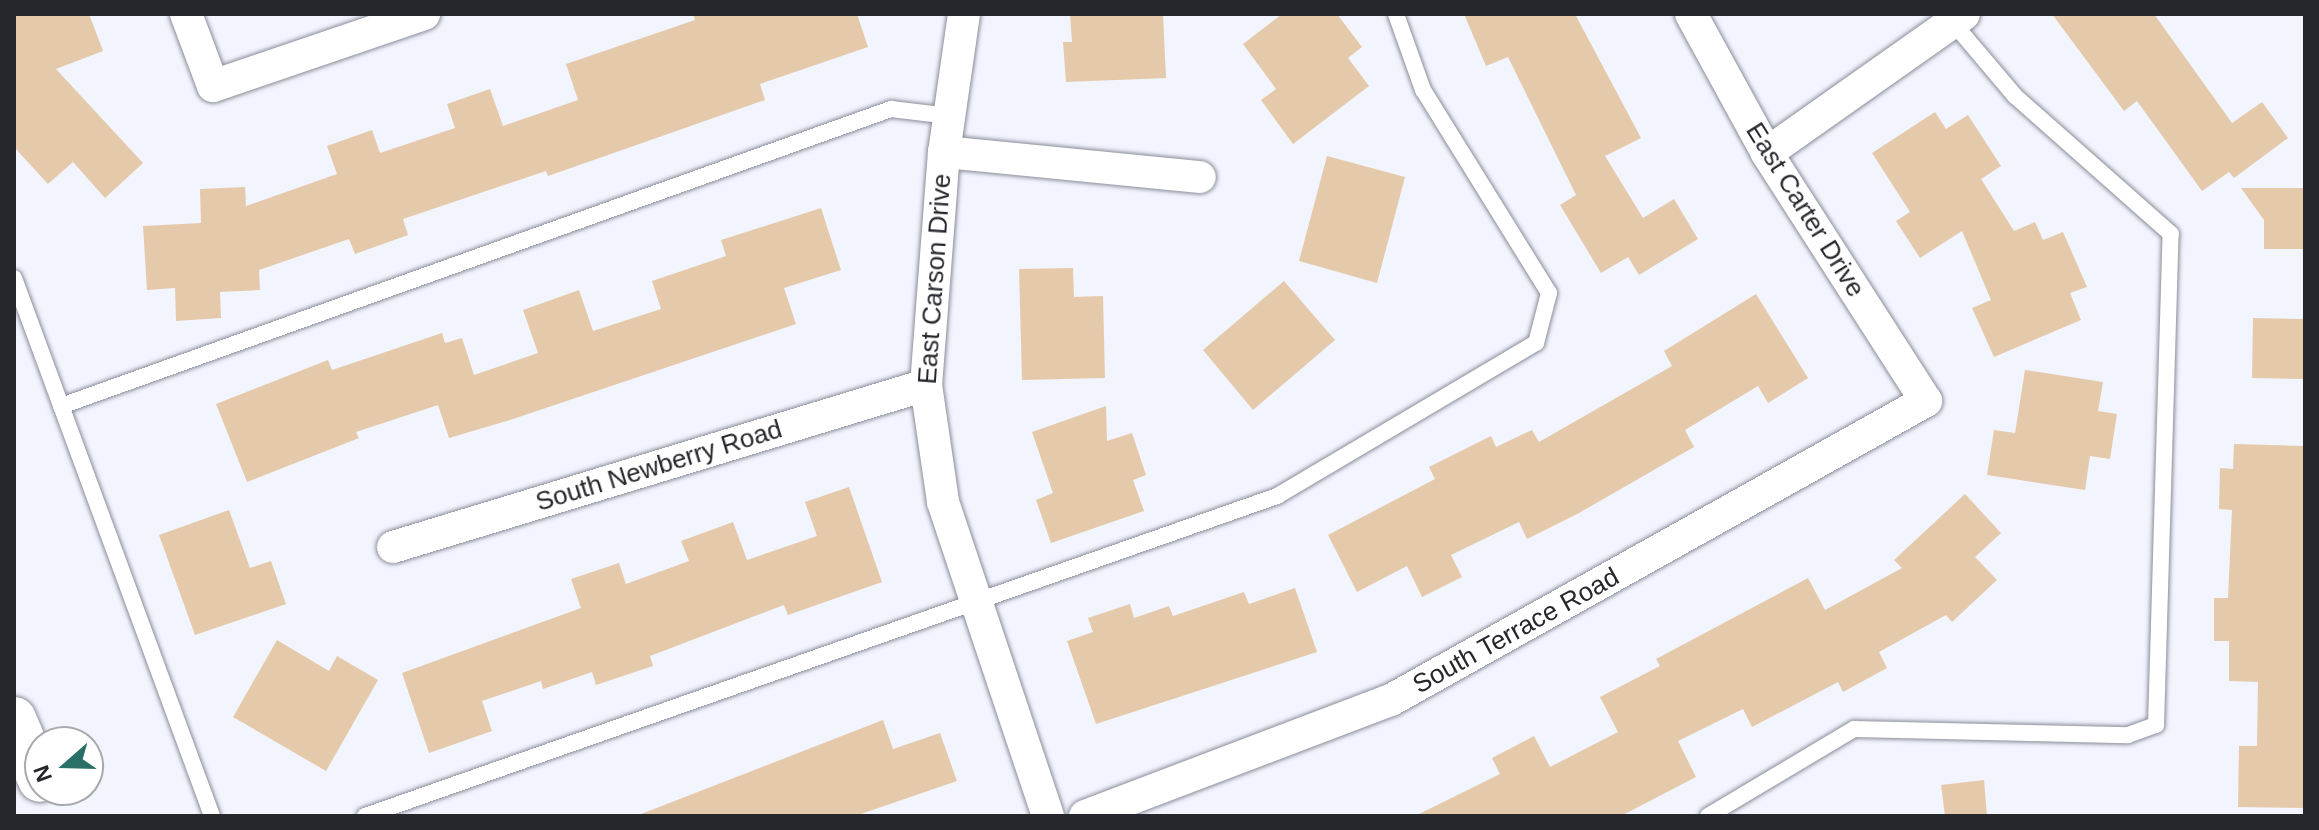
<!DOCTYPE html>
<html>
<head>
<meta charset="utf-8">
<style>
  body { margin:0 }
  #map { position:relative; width:2319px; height:830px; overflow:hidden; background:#f2f4fe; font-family:Arial,sans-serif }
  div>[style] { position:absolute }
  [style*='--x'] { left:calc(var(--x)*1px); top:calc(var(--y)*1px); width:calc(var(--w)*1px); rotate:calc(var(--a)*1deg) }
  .building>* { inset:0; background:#e4caab }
  .roads { filter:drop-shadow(0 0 2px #8a8d98) drop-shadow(0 0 2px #8a8d98) }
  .lane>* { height:16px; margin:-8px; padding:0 8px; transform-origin:8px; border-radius:8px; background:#fff }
  .street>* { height:32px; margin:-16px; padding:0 16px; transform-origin:16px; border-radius:16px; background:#fff }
  .highway>* { height:44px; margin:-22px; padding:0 22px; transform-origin:22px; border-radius:22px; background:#fff }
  span { translate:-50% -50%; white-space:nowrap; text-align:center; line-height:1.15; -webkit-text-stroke:6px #fff; paint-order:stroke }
  .street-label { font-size:26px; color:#26272c }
  .frame { position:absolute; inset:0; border:16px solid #26272c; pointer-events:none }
  .north { position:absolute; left:24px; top:726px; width:80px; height:80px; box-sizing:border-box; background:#fff; border:2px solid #a8a9ab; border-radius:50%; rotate:250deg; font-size:22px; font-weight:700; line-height:32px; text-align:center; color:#26272c }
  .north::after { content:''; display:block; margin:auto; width:28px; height:36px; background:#297067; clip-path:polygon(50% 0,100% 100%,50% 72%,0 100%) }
</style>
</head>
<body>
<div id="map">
  <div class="building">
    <div style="clip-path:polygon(14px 14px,89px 14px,103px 51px,56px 69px,143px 163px,105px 198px,73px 162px,48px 184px,14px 147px)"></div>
    <div style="clip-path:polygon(693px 14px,857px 14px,868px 47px,760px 84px,765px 100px,548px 176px,546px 171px,403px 219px,408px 235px,355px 254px,349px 239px,259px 270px,260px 290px,220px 292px,221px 318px,176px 321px,175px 288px,147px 290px,143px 226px,201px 223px,200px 189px,245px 187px,246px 206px,337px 174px,327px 146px,372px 130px,380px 153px,455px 128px,447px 104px,490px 89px,503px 126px,578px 100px,566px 64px,695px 20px)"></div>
    <div style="clip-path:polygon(1070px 14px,1163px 14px,1166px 78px,1066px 82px,1063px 42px,1072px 42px)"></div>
    <div style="clip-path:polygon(1282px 14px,1337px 14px,1362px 47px,1348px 58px,1369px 86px,1293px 144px,1261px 100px,1276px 89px,1243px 44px)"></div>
    <div style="clip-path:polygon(1464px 14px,1575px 14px,1641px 138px,1605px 156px,1643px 218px,1674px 199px,1698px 239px,1639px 275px,1628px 257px,1601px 273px,1560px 205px,1576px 195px,1508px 57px,1486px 66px)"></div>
    <div style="clip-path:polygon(2052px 14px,2154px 14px,2232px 123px,2262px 102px,2288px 138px,2234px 178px,2229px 172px,2202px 191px,2137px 101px,2124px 111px)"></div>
    <div style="clip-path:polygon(1935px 112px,1946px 129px,1968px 115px,2001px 166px,1981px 179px,2014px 231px,2035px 222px,2043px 240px,2063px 232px,2087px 287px,2070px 293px,2081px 320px,1994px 357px,1972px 308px,1991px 300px,1962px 231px,1920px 258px,1896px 221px,1910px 212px,1872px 153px)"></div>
    <div style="clip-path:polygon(1327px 156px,1405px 177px,1377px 283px,1299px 261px)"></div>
    <div style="clip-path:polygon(2241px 188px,2305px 188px,2305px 249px,2264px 249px,2264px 220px)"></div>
    <div style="clip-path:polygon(821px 208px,841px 270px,784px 288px,796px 324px,510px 420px,449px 438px,438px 405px,356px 432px,359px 438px,247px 482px,216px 404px,328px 360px,332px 370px,442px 333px,445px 343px,462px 338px,474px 375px,538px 353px,523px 310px,579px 290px,593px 331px,661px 309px,652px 281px,726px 256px,721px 240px)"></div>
    <div style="clip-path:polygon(1073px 268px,1074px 297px,1103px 296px,1105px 378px,1022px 380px,1019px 269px)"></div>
    <div style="clip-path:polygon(1284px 281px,1335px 340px,1253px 410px,1203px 350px)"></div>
    <div style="clip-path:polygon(1756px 294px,1808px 378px,1768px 403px,1758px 386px,1685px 430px,1694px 447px,1579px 513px,1527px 539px,1519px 522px,1451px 555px,1462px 577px,1422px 597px,1407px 566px,1357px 592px,1328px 535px,1435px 479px,1429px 467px,1491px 436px,1496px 447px,1532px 430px,1539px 442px,1672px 366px,1664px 351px)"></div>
    <div style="clip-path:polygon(2253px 318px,2305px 319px,2305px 379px,2252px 378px)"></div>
    <div style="clip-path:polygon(2025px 370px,2103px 382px,2098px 411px,2117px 414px,2110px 459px,2090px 456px,2085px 490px,1987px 475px,1994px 430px,2015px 433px)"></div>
    <div style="clip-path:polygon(1106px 406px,1107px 441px,1132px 433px,1146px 475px,1133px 480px,1144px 511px,1051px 543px,1036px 500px,1053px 493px,1032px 432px)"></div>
    <div style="clip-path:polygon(2234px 444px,2305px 446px,2305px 808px,2238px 807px,2239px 746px,2257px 746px,2258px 682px,2229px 681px,2229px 641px,2214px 641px,2214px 598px,2228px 598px,2232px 510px,2219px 509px,2220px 468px,2233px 469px)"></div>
    <div style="clip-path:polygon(849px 487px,882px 582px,788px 615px,784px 605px,650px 656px,653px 666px,596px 685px,592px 672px,543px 689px,541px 681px,482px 701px,492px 731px,429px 753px,402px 673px,581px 608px,571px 579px,619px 563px,626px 584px,689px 561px,681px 541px,733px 522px,747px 560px,817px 536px,805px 502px)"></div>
    <div style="clip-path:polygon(1965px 494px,2001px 533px,1975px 557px,1997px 580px,1952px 622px,1946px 615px,1879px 652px,1887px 668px,1843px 692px,1838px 682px,1752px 727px,1743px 709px,1678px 741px,1696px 777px,1621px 816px,1415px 816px,1500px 774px,1492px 758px,1534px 736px,1550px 767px,1618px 732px,1600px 697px,1660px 666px,1656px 659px,1808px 578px,1825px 610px,1902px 568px,1894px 560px)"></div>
    <div style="clip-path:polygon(229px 510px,250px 568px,271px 561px,286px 604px,195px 635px,159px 535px)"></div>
    <div style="clip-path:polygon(1295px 588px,1317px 652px,1096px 724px,1067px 641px,1093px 632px,1088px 618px,1130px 604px,1134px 618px,1169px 606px,1173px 616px,1244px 592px,1249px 604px)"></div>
    <div style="clip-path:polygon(277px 640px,329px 671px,337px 656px,378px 680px,326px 771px,233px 717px)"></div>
    <div style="clip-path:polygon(883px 720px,893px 749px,940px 733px,957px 781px,855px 816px,636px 816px)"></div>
    <div style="clip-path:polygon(1984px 780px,1987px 816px,1945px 816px,1941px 785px)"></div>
  </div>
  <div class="roads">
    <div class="lane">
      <div style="--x:14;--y:278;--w:573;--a:69.79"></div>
      <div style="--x:61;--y:406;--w:882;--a:-19.69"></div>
      <div style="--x:891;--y:109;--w:59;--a:6.8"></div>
      <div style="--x:365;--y:816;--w:967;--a:-19.33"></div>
      <div style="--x:1277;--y:496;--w:301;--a:-30.6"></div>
      <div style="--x:1536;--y:343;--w:52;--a:-75.4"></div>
      <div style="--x:1549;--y:293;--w:239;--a:-121.8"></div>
      <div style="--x:1423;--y:90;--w:81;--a:-109.6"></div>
      <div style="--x:1708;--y:816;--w:170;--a:-30.8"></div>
      <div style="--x:1854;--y:729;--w:274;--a:1.3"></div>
      <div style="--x:2128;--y:735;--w:30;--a:-20"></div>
      <div style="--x:2156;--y:725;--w:491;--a:-88.3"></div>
      <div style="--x:2171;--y:234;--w:208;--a:-138.5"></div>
      <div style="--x:2015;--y:96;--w:101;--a:-130.2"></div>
    </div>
    <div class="street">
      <div style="--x:186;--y:14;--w:77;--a:69.4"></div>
      <div style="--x:213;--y:86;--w:223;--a:-18.8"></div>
      <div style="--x:964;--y:14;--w:139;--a:98.2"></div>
      <div style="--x:944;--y:152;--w:234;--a:94.4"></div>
      <div style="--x:926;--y:385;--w:118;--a:81.7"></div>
      <div style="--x:943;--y:502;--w:331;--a:71.5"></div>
      <div style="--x:944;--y:152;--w:257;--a:5.6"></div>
      <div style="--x:1767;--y:153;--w:241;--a:-35.2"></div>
      <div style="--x:393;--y:547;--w:557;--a:-16.91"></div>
      <div style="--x:1085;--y:816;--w:327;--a:-20.8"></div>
      <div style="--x:1391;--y:700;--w:613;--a:-29.2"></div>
      <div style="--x:1926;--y:401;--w:295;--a:-122.7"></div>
      <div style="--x:1767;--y:153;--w:158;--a:-118.7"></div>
    </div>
    <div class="highway">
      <div style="--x:14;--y:719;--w:66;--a:66.9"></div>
    </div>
  </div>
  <div class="street-label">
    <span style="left:1805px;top:210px;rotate:58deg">East Carter Drive</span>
    <span style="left:935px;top:279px;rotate:-86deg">East Carson Drive</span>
    <span style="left:659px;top:466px;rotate:-17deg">South Newberry Road</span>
    <span style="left:1516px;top:631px;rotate:-29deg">South Terrace Road</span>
  </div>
  <div class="frame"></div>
  <div class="north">N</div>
</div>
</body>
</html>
